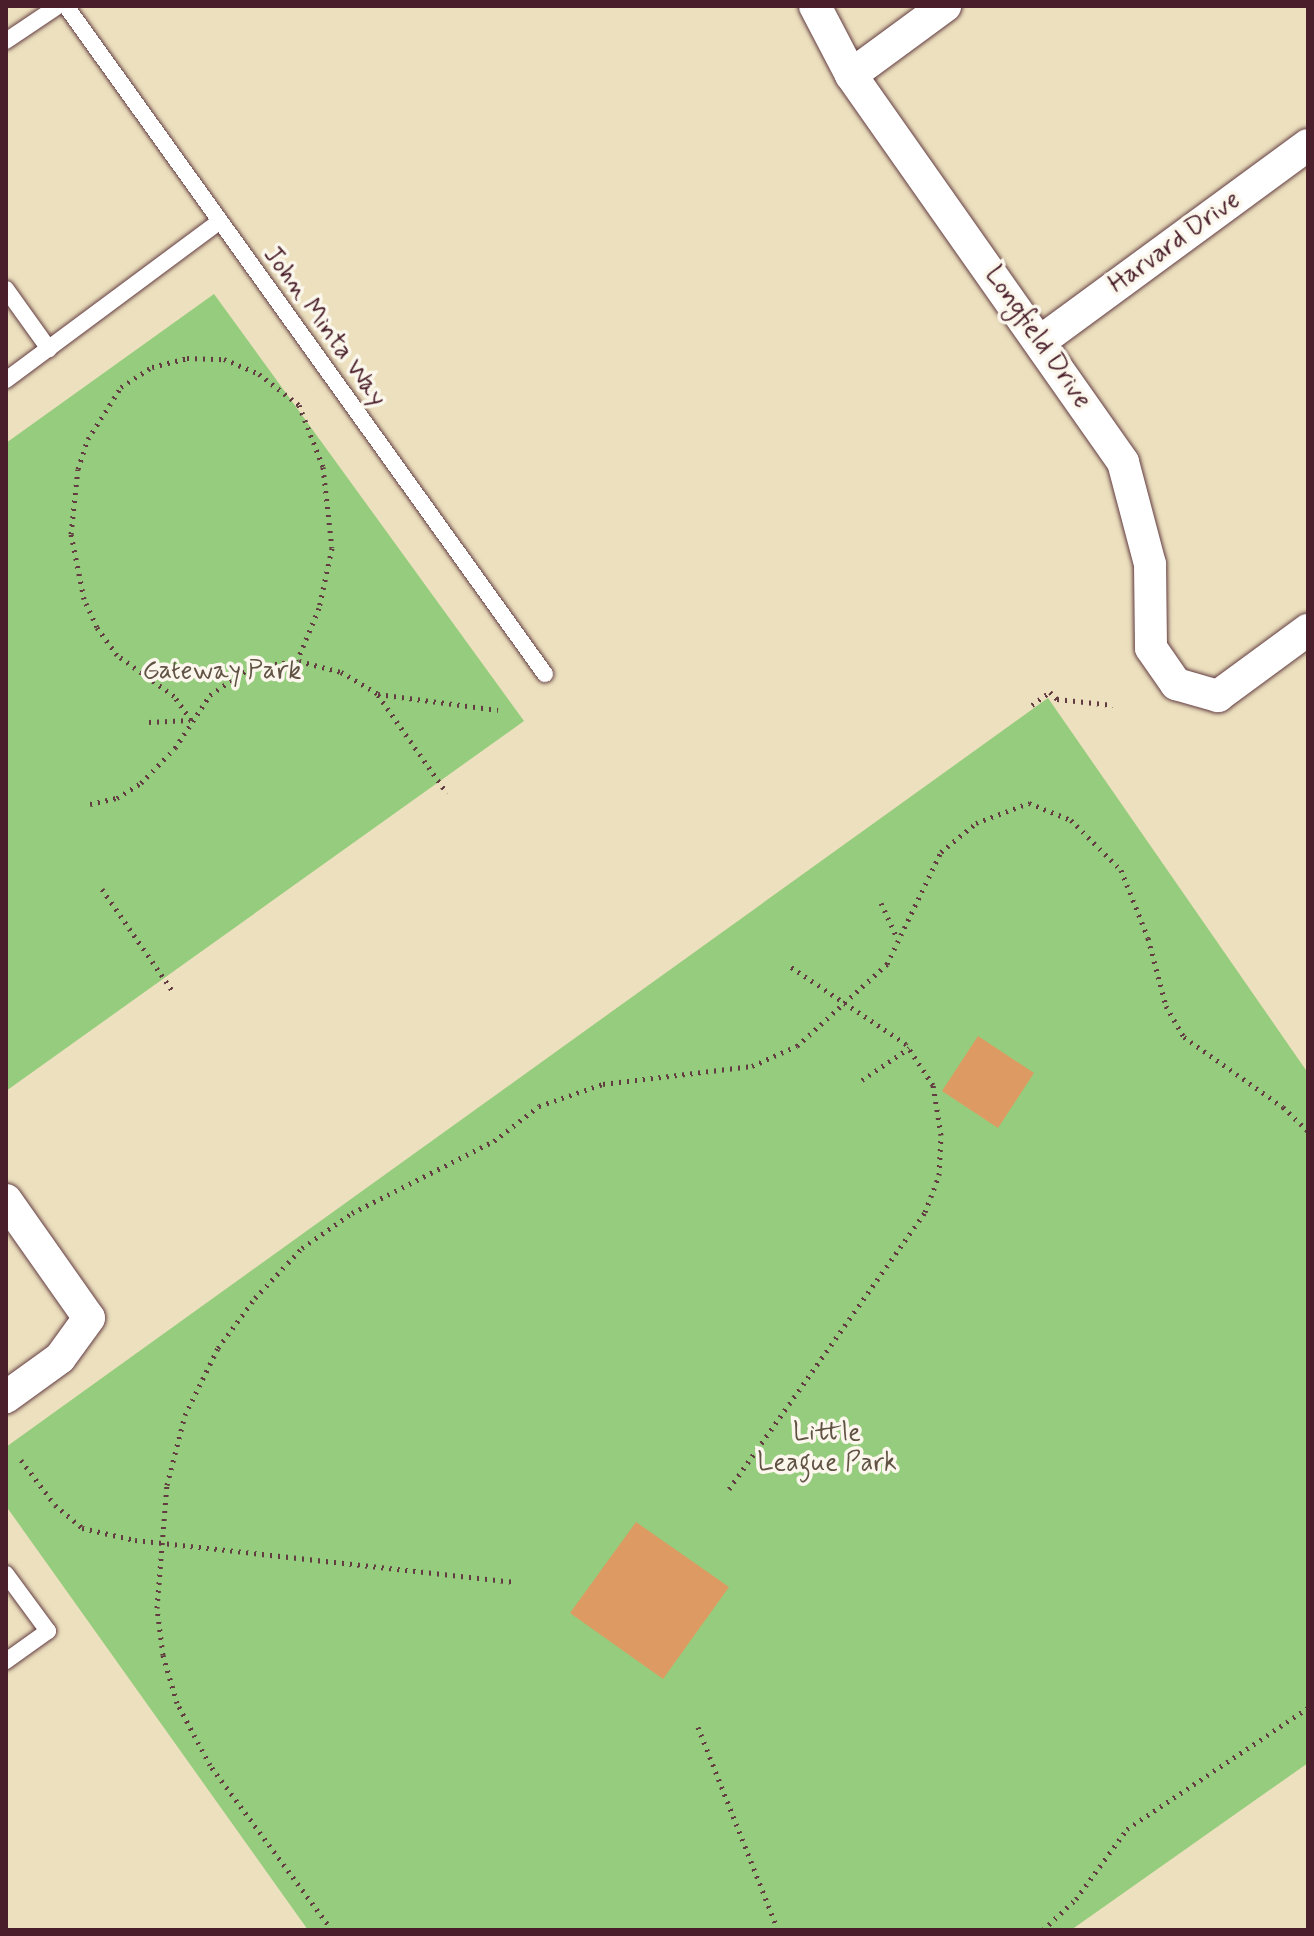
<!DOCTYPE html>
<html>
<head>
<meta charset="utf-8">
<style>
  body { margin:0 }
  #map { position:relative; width:1314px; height:1936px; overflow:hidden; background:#ece0be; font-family:Mynerve,sans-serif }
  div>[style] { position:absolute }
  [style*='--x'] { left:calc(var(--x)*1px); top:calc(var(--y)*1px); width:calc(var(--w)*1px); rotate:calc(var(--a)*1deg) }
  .green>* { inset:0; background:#96cc7d }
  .building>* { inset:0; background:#dd9b63 }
  .path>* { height:5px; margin-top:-2.5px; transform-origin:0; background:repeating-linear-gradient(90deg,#623c41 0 2px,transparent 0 8px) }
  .roads { filter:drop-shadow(0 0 2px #623c41) drop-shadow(0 0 2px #623c41) }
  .service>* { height:16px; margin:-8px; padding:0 8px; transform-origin:8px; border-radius:8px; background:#fff }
  .minor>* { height:32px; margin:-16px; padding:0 16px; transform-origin:16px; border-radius:16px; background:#fff }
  span { translate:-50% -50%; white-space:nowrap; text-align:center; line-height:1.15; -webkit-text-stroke:7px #fbf7ec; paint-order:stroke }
  .street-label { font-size:26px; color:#4a1f2b }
  .park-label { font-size:26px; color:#615344 }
  .frame { position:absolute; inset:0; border:8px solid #4a1f2b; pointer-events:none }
</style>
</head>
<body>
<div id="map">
  <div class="green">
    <div style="clip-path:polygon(214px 294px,524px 721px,6px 1091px,6px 443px)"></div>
    <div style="clip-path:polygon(1048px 698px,1308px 1073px,1308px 1763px,1071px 1930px,308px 1930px,6px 1506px,6px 1447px)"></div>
  </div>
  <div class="building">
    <div style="clip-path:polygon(978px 1036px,1034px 1073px,998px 1128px,942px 1091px)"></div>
    <div style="clip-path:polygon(636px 1522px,729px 1587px,663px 1679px,570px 1613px)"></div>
  </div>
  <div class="path">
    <div style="--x:378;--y:695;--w:120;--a:54.9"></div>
    <div style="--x:1032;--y:705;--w:22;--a:-36"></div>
    <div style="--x:1050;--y:692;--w:10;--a:45"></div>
    <div style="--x:1057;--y:699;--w:56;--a:6.1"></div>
    <div style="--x:191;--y:720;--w:29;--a:-125"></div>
    <div style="--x:174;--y:696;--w:70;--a:-144.3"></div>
    <div style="--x:117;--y:655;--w:34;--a:-126"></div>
    <div style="--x:97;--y:627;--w:31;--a:-115"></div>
    <div style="--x:84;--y:599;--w:66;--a:-101.3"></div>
    <div style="--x:71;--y:534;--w:65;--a:-83.9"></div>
    <div style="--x:78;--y:469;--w:32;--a:-72"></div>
    <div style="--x:88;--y:439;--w:62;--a:-57.6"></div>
    <div style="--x:121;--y:387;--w:37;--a:-33"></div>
    <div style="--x:152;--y:367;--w:36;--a:-14"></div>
    <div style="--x:187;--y:358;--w:37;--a:2"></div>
    <div style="--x:224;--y:359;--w:38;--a:23"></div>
    <div style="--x:259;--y:374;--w:51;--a:37.8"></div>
    <div style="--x:299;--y:405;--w:66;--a:68.8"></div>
    <div style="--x:323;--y:467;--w:81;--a:83.7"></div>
    <div style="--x:332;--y:548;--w:61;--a:102.2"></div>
    <div style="--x:319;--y:608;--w:57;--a:112.5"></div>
    <div style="--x:149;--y:722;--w:41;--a:-2.8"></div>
    <div style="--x:90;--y:804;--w:28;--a:-13"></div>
    <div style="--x:117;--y:798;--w:28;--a:-32"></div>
    <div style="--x:141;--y:783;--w:49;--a:-45.8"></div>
    <div style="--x:175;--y:748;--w:64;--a:-56.6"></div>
    <div style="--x:210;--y:695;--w:50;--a:-34.3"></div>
    <div style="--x:251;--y:667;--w:48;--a:-7.1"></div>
    <div style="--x:299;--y:661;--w:43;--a:14.7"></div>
    <div style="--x:341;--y:672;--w:43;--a:30.7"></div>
    <div style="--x:378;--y:694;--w:121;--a:7.6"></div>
    <div style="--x:102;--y:889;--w:123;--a:55.3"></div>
    <div style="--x:881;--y:903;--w:38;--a:65"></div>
    <div style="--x:862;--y:1080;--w:57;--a:-34.2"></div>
    <div style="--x:21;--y:1460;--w:56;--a:52.9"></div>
    <div style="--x:55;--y:1505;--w:35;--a:40"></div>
    <div style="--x:82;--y:1528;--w:54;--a:12.8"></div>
    <div style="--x:135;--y:1540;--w:381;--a:6.3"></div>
    <div style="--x:729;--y:1489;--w:339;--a:-54.7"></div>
    <div style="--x:925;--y:1212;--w:40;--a:-69"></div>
    <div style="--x:939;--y:1175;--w:40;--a:-87.1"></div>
    <div style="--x:941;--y:1135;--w:51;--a:-99.1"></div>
    <div style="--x:933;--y:1085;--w:49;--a:-123.4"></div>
    <div style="--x:906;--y:1044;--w:142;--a:-146.2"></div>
    <div style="--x:698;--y:1727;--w:218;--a:68.5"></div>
    <div style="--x:332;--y:1930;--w:205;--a:-126.5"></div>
    <div style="--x:210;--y:1765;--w:70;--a:-118"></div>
    <div style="--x:177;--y:1703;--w:50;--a:-106.3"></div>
    <div style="--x:163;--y:1655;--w:47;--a:-97.3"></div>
    <div style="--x:157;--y:1608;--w:123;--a:-85.4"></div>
    <div style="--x:167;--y:1485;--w:72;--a:-75.6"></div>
    <div style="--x:185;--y:1415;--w:75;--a:-63.8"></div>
    <div style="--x:218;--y:1348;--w:62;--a:-53.5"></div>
    <div style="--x:255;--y:1298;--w:69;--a:-46.8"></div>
    <div style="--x:302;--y:1248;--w:61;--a:-35"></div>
    <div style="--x:352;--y:1213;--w:159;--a:-26.9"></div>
    <div style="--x:494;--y:1141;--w:57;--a:-37.9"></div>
    <div style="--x:539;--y:1106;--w:68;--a:-19"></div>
    <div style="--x:603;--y:1084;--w:150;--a:-6.9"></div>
    <div style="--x:752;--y:1066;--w:49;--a:-24"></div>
    <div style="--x:797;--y:1046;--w:122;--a:-42.3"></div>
    <div style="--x:887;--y:964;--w:124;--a:-64.3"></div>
    <div style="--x:941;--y:852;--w:45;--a:-39.6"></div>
    <div style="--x:976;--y:823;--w:57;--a:-20.7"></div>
    <div style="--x:1029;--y:803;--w:45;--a:22"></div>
    <div style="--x:1071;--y:820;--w:71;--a:45"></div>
    <div style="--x:1121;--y:870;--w:73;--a:68.3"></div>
    <div style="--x:1148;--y:938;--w:70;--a:75.2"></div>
    <div style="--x:1166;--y:1006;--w:36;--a:60"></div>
    <div style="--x:1184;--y:1037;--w:121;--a:35.3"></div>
    <div style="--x:1283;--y:1107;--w:35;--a:44"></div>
    <div style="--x:1043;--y:1930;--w:45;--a:-43.2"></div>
    <div style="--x:1076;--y:1899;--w:87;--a:-53.9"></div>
    <div style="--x:1127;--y:1829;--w:218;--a:-33.8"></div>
  </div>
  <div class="roads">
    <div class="service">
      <div style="--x:66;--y:6;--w:822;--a:54.36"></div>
      <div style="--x:6;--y:41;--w:63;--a:-33.9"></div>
      <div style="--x:6;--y:289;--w:74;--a:54.4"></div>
      <div style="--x:6;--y:380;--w:265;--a:-36.6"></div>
      <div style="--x:6;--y:1574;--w:71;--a:53.6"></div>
      <div style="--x:48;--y:1631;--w:52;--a:144.5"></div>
    </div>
    <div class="minor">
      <div style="--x:815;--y:6;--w:78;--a:62.4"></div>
      <div style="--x:851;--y:75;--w:473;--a:54.9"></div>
      <div style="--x:1123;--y:462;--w:106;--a:75.2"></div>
      <div style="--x:1150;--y:564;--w:84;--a:89.3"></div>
      <div style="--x:1151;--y:648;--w:44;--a:55.2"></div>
      <div style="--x:1176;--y:684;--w:44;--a:15.9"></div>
      <div style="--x:1218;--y:696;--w:112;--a:-36.3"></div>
      <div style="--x:851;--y:75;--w:117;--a:-36.3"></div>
      <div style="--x:1041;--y:341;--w:331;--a:-36.3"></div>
      <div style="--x:6;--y:1200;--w:144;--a:54.9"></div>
      <div style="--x:89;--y:1318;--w:49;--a:125.9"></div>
      <div style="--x:60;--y:1358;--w:67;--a:144.2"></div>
    </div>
  </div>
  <div class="street-label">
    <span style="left:1175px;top:243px;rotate:-36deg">Harvard Drive</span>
    <span style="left:324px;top:327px;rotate:54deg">John Minta Way</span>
    <span style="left:1037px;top:338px;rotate:55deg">Longfield Drive</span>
  </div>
  <div class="park-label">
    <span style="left:222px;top:672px">Gateway Park</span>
    <span style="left:827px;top:1449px">Little<br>League Park</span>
  </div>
  <div class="frame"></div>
</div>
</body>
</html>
